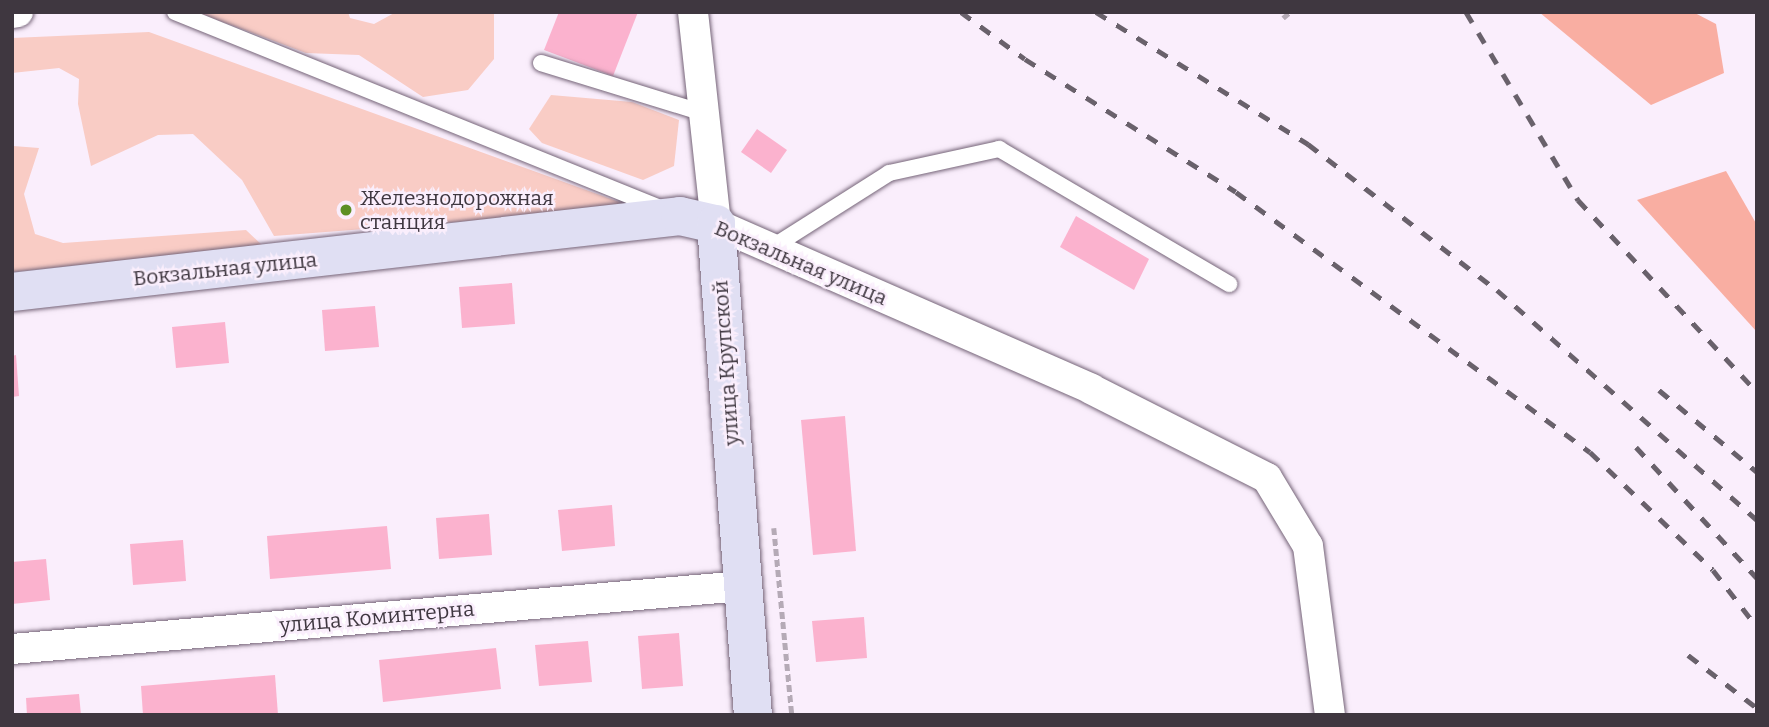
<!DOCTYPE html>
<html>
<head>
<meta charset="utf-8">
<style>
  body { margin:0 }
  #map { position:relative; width:1769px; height:727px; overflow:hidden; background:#faeefc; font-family:Bitter,serif }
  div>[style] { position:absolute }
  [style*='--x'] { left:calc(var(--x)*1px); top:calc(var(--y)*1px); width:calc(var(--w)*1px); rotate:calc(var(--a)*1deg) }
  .green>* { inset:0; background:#f9ccc5 }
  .forest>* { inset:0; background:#f9aea2 }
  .building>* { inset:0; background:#fbb2ce }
  .path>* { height:4.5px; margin-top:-2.25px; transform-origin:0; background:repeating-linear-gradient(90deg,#b5aab6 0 7px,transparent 0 10.5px) }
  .roads { filter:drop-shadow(0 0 2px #756478) drop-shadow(0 0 2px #756478) }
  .lane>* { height:16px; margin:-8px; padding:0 8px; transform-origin:8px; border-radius:8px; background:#fff }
  .street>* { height:30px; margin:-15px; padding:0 15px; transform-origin:15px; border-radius:15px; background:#fff }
  .secondary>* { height:38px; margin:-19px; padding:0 19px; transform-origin:19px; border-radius:19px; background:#e0dff3 }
  .rail>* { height:5px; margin-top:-2.5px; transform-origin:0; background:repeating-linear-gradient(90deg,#69616b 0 12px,transparent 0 24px) }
  .dots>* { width:19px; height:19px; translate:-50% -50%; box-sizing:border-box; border:4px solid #faeefc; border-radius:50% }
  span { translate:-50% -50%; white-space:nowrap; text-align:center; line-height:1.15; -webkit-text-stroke:5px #faeefc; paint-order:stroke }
  .poi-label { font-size:21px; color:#3f3740 }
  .left { translate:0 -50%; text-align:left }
  .street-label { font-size:21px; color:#3f3740 }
  .frame { position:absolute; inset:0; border:14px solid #3f3740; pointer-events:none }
</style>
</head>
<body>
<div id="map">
  <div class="green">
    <div style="clip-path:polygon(196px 12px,348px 12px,350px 18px,374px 24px,396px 12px,494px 12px,494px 59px,468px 90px,423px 97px,359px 55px,306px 53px)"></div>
    <div style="clip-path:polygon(149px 32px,636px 208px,274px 236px,242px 180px,193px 134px,158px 135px,91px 166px,78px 104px,79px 79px,59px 68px,12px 73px,12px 38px)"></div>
    <div style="clip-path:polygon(551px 95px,632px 102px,679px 120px,674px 166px,643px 180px,542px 143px,529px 129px)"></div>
    <div style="clip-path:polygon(13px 146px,39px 148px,24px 194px,35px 234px,63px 243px,246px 230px,263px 246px,12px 272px)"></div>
  </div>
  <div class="forest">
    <div style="clip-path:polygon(1539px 12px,1693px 12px,1716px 24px,1724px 73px,1651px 105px)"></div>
    <div style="clip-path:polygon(1726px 171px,1757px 225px,1757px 332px,1637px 200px)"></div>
  </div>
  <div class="building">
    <div style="clip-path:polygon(559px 12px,638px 12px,613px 76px,544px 50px)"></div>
    <div style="clip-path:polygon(757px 129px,787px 150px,771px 173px,741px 152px)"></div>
    <div style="clip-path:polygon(1076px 216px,1149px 259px,1134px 290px,1060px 247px)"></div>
    <div style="clip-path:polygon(512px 283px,515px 324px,462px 328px,459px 287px)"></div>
    <div style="clip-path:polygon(375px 306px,379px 347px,325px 351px,322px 310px)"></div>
    <div style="clip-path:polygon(225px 322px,229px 363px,176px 368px,172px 327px)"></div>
    <div style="clip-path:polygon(16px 355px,19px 396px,12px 397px,12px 356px)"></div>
    <div style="clip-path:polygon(845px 416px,856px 551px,813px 555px,801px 420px)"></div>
    <div style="clip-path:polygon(612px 505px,615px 546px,562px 551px,558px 510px)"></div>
    <div style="clip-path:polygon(489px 514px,492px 555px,439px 559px,436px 518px)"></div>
    <div style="clip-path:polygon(387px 526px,391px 569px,270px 579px,267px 536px)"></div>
    <div style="clip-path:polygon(183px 540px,186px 581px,133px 585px,130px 544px)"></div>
    <div style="clip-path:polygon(46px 559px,50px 600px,12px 604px,12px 562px)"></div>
    <div style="clip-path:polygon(864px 617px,867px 658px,816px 662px,812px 621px)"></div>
    <div style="clip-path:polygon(679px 633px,683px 686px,642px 689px,638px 636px)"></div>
    <div style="clip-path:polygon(588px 641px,592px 682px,539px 686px,535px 645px)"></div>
    <div style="clip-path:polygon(496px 648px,501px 689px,383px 702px,379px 660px)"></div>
    <div style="clip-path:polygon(275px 675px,278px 715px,143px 715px,141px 686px)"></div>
    <div style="clip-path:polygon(79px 694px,81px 715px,27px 715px,26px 698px)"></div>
  </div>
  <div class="path">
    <div style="--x:1283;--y:18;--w:9;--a:-41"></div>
    <div style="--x:774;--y:528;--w:188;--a:84.5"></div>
  </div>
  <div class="roads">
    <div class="lane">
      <div style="--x:175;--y:12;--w:523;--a:22"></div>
      <div style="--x:541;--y:63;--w:170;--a:17.1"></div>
      <div style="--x:771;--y:248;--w:140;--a:-32.4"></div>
      <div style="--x:889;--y:173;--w:113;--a:-12.3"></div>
      <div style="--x:999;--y:149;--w:267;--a:30.4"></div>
    </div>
    <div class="street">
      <div style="--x:693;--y:12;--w:213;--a:83.8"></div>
      <div style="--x:716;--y:224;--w:410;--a:23.7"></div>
      <div style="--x:1091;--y:389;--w:197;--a:26.8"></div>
      <div style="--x:1267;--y:478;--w:79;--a:58.9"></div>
      <div style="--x:1308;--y:546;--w:170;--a:82.6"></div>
      <div style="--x:12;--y:13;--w:6;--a:-9"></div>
      <div style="--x:12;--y:649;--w:733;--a:-4.93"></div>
    </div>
    <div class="secondary">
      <div style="--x:12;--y:292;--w:672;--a:-6.49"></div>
      <div style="--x:680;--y:216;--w:37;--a:13"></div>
      <div style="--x:716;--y:224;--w:492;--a:85.7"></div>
    </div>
  </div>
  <div class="rail">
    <div style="--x:961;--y:12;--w:79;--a:36.3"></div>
    <div style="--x:1025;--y:59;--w:249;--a:32.2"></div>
    <div style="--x:1236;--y:192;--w:439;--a:36.3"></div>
    <div style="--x:1590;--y:452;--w:170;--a:43.8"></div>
    <div style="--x:1713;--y:570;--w:72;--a:52.3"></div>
    <div style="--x:1096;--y:12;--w:250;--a:31.9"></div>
    <div style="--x:1308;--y:144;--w:239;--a:37.7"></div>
    <div style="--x:1497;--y:290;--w:347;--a:41.5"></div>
    <div style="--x:1466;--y:12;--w:219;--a:59.2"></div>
    <div style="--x:1578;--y:200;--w:262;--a:47"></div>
    <div style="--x:1659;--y:390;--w:128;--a:39.9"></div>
    <div style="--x:1636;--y:447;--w:178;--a:47.3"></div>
    <div style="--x:1688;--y:655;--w:87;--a:37.5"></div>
  </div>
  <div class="dots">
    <div style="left:346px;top:210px;background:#5d8f25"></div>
  </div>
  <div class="poi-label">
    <span class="left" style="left:360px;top:210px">Железнодорожная<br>станция</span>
  </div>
  <div class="street-label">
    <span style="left:801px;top:263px;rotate:23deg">Вокзальная улица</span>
    <span style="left:225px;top:269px;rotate:-6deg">Вокзальная улица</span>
    <span style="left:726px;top:363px;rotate:-94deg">улица Крупской</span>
    <span style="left:377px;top:617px;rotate:-5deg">улица Коминтерна</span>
  </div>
  <div class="frame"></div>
</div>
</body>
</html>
